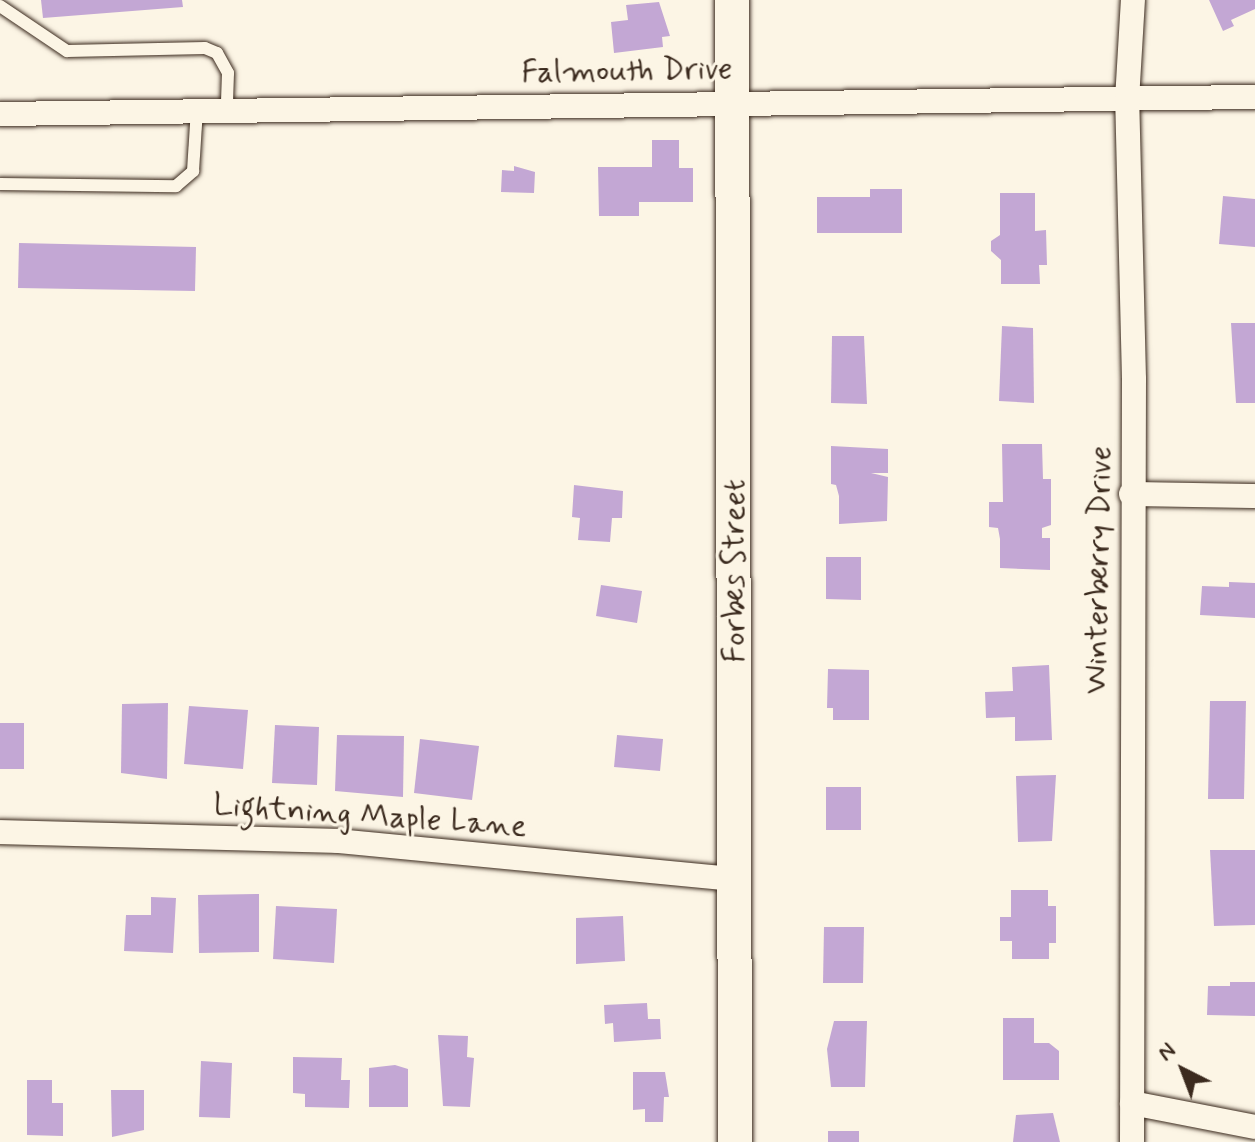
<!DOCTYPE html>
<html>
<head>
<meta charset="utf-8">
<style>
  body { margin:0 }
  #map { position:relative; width:1255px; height:1142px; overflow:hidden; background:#fcf5e5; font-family:Mynerve,sans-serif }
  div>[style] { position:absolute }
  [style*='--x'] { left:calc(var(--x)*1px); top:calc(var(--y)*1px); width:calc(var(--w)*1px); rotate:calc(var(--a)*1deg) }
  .building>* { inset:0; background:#c3a7d4 }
  .roads { filter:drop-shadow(0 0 2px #3b2a1e) drop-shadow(0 0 2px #3b2a1e) }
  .lane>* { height:12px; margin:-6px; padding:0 6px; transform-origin:6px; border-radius:6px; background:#fcf5e5 }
  .street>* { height:24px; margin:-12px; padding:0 12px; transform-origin:12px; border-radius:12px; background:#fcf5e5 }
  .secondary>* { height:34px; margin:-17px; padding:0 17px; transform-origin:17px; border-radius:17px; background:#fcf5e5 }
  span { translate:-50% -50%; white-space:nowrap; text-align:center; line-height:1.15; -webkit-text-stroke:6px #fcf5e5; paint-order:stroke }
  .street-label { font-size:32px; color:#3b2a1e }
  .north { position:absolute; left:1143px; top:1030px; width:80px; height:80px; -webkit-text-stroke:6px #fcf5e5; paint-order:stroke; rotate:318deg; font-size:22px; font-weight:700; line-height:32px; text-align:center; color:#3b2a1e }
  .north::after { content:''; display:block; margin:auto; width:28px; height:36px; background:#3b2a1e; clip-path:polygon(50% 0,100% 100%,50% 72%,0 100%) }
</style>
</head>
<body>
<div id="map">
  <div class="building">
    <div style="clip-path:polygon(41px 0,182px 0,183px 7px,43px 18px)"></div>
    <div style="clip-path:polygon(1209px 0,1255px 0,1255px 9px,1231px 20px,1234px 26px,1223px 31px)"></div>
    <div style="clip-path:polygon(659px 2px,670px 36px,662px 37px,663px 47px,614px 53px,611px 22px,628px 20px,626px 5px)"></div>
    <div style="clip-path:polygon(652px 140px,679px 140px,679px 168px,693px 168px,693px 202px,639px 202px,639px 216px,599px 216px,598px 167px,652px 167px)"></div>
    <div style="clip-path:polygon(514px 166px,535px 172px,534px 193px,501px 192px,502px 170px,514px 171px)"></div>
    <div style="clip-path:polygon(870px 189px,902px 189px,902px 233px,817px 233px,817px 197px,870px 197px)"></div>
    <div style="clip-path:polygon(1000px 193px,1035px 193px,1035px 231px,1046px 230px,1047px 265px,1039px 265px,1040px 284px,1001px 284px,1001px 260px,991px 251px,991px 241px,1000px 235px)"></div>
    <div style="clip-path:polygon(1223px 196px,1255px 199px,1255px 247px,1219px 244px)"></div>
    <div style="clip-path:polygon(19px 243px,196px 247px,195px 291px,18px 288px)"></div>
    <div style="clip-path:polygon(1231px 323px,1255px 323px,1255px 403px,1236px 403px)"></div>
    <div style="clip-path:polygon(1002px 326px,1033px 328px,1034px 403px,999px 401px)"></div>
    <div style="clip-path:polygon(832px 336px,864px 336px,867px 404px,831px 403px)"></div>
    <div style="clip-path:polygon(1002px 444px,1042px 444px,1043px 479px,1051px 479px,1051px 525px,1042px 528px,1042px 538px,1050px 538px,1050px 570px,1000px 568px,1000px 539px,998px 528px,989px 527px,989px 502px,1003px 502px)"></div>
    <div style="clip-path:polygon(831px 446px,888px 449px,888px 473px,871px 473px,888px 477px,887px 521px,839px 524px,839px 496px,836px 485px,831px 484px)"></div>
    <div style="clip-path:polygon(574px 485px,623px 491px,622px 518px,612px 518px,610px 542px,578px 540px,580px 518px,572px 517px)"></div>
    <div style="clip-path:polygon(826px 557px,861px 557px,861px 600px,826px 599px)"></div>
    <div style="clip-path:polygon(1229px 582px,1255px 583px,1255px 618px,1200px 615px,1202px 586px,1229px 587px)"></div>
    <div style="clip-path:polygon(601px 585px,642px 591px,637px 623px,596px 616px)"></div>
    <div style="clip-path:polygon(1049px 665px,1052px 740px,1015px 741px,1015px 717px,986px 718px,985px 692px,1013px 691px,1012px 667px)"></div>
    <div style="clip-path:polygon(828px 669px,869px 670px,869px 720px,833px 720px,833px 708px,827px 708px)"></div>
    <div style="clip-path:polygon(1210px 701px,1246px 701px,1244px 799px,1208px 799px)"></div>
    <div style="clip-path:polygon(168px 703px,167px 779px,121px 773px,122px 704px)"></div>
    <div style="clip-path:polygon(189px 706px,248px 710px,243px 769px,184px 764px)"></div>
    <div style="clip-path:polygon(0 723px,24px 723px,24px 769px,0 769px)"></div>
    <div style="clip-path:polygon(275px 725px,319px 727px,317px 785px,272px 783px)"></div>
    <div style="clip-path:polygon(337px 735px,404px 736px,403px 797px,335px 791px)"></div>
    <div style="clip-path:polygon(617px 735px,663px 739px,660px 771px,614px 767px)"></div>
    <div style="clip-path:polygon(420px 739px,479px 746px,472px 800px,414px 793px)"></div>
    <div style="clip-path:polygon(1056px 775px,1052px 841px,1018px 842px,1016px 776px)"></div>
    <div style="clip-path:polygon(826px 787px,861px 787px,861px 830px,826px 830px)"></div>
    <div style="clip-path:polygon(1210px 850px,1255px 850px,1255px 925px,1214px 926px)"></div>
    <div style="clip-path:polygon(1011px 890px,1048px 890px,1048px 906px,1056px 906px,1056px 943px,1049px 943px,1049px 959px,1012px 959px,1012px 941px,1000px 941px,1000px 917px,1011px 917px)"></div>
    <div style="clip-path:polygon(259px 894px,259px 952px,199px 953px,198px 895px)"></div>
    <div style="clip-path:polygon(151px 897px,176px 898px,173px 953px,124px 951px,126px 915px,151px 915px)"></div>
    <div style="clip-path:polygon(276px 906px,337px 909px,334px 963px,273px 959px)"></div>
    <div style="clip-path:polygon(623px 916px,625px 961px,576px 964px,576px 918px)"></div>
    <div style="clip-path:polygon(824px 927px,864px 927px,863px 983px,823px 983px)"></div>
    <div style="clip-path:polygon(1230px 982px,1255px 982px,1255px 1016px,1207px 1015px,1208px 986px,1230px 986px)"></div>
    <div style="clip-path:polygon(647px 1003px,648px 1019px,660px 1019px,661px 1039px,614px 1042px,613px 1023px,605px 1024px,604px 1005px)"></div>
    <div style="clip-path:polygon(1003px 1018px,1034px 1018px,1034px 1043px,1049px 1043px,1059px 1051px,1059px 1080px,1003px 1080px)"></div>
    <div style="clip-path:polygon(834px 1021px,867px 1021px,865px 1087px,831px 1087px,827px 1049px)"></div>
    <div style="clip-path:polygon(438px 1035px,468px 1036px,467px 1057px,474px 1058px,470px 1107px,443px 1106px)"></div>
    <div style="clip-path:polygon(293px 1057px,342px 1058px,341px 1080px,350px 1080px,349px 1108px,305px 1107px,305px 1094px,293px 1093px)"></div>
    <div style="clip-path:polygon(201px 1061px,232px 1063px,230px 1118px,199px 1117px)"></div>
    <div style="clip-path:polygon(395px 1065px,408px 1069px,408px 1107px,369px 1107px,369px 1068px)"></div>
    <div style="clip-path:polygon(633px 1072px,665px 1072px,669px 1097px,664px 1097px,663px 1122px,645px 1122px,645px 1109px,633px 1110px)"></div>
    <div style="clip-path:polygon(27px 1080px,52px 1080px,52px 1103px,63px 1103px,63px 1136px,27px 1135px)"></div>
    <div style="clip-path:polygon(111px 1090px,144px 1090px,144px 1130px,112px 1137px)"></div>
    <div style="clip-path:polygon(1053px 1113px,1060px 1142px,1013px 1142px,1016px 1115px)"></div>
    <div style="clip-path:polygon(828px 1131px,859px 1131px,859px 1142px,828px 1142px)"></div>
  </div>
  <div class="roads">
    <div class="lane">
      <div style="--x:0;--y:6;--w:81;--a:33.9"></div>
      <div style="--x:67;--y:51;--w:138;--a:-1.2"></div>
      <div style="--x:205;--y:48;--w:13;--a:23"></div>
      <div style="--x:217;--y:53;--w:23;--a:61"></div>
      <div style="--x:228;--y:73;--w:35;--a:92"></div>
      <div style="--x:0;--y:184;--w:176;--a:0.7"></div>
      <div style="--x:176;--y:186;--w:23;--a:-41"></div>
      <div style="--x:193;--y:171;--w:62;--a:-86.3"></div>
    </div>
    <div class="street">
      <div style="--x:0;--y:114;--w:1255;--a:-0.78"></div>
      <div style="--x:1131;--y:494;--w:124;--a:0.9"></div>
      <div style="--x:0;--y:832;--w:338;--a:1.5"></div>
      <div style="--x:338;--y:841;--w:399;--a:5.5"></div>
      <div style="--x:1132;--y:1103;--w:125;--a:11"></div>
      <div style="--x:1132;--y:1142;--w:763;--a:-89.85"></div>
      <div style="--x:1134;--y:379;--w:279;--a:-91.4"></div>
      <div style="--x:1127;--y:100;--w:100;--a:-86.6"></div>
    </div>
    <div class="secondary">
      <div style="--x:732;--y:0;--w:1142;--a:89.85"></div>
    </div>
  </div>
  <div class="street-label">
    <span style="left:627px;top:71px;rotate:-1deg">Falmouth Drive</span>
    <span style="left:1099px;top:570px;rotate:-89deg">Winterberry Drive</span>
    <span style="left:735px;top:571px;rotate:-90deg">Forbes Street</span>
    <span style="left:370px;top:816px;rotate:4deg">Lightning Maple Lane</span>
  </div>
  <div class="north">N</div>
</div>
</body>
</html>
